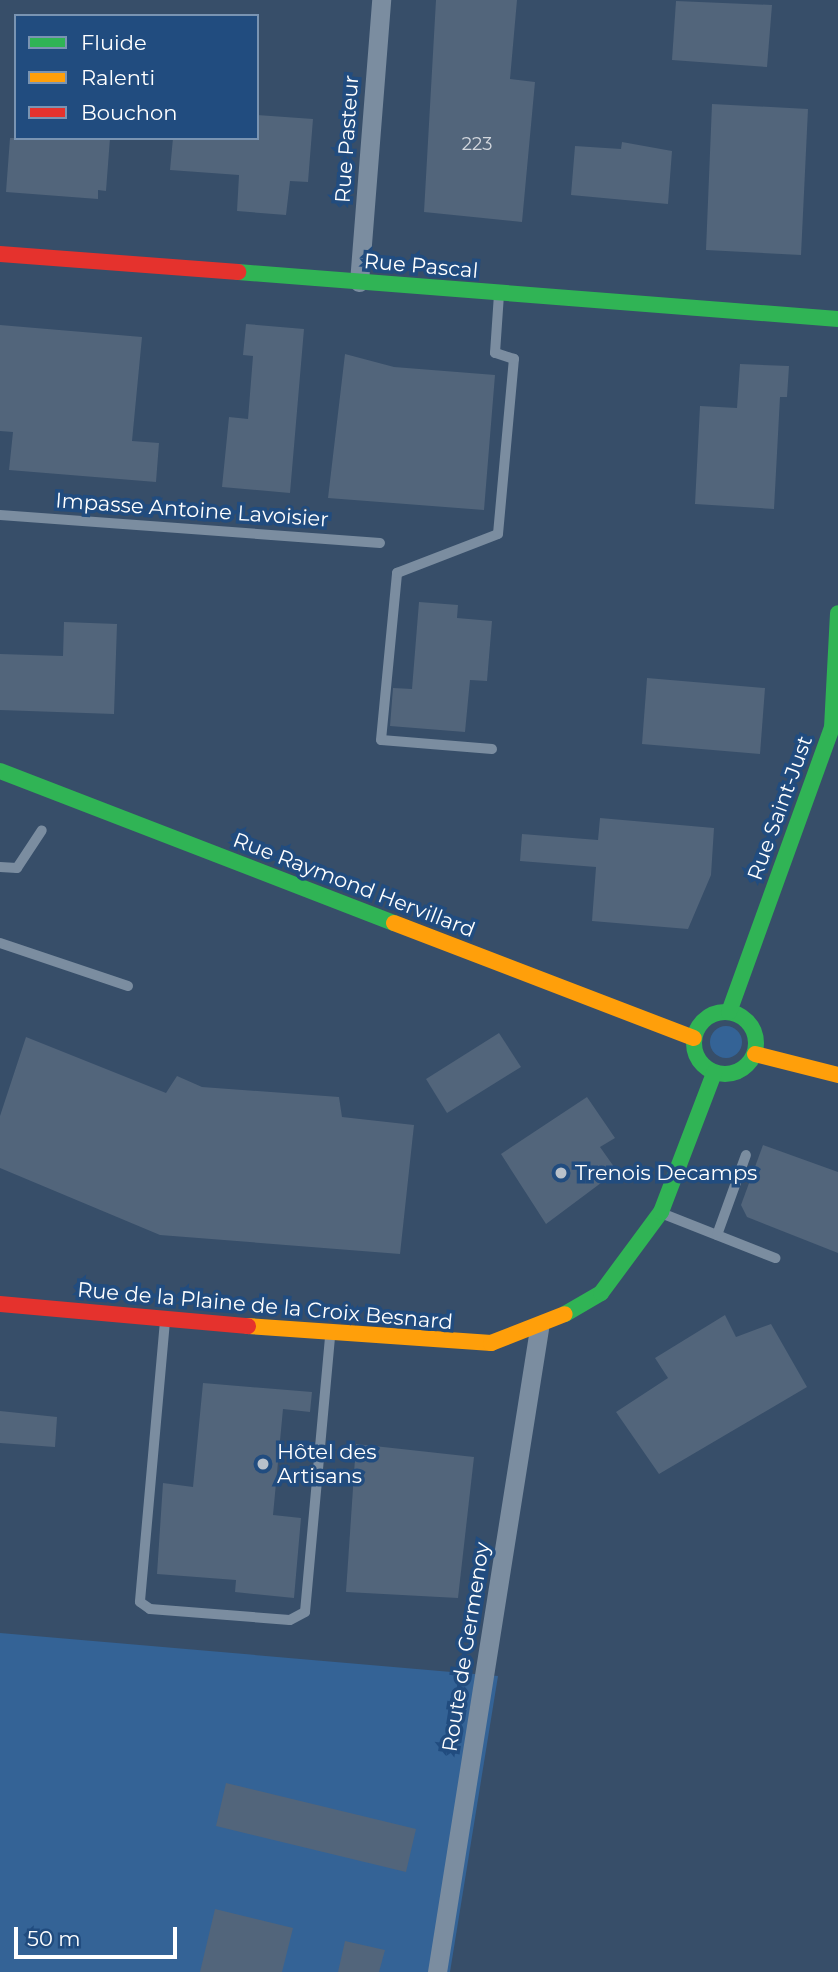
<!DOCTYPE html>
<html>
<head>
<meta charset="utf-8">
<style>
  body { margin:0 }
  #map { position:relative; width:838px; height:1972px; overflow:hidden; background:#374e69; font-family:Montserrat,sans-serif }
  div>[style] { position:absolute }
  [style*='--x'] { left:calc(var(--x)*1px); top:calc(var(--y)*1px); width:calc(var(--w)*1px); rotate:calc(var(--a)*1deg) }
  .green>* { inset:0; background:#346396 }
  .round { border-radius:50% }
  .building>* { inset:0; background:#52657b }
  .lane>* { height:10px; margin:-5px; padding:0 5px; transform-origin:5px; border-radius:5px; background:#7b8da0 }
  .street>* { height:19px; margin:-9.5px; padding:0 9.5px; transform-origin:9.5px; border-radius:9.5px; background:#7b8da0 }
  .fast>* { height:16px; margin:-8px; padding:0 8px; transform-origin:8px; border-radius:8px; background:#30b455 }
  .fast>.ring { margin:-8px; padding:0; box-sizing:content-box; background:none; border:16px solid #30b455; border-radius:50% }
  .slow>* { height:16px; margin:-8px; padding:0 8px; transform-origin:8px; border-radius:8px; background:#ff9f0a }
  .jam>* { height:16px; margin:-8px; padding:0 8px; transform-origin:8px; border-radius:8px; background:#e5322d }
  .dots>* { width:19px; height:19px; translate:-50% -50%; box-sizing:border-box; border:4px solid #214c7f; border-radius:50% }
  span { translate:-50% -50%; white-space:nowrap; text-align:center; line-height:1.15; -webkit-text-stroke:7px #214c7f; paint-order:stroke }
  .number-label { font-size:18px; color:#d4d8de }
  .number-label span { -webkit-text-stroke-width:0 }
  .street-label { font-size:21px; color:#fff }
  .poi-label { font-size:21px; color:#fff }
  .left { translate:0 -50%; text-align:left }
  .legend { position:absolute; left:14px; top:14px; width:245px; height:126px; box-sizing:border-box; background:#214c7f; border:2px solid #7a94b2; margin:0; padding:9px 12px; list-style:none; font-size:21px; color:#fff }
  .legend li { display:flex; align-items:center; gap:14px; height:35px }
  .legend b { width:35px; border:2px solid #7a94b2 }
  .scale { position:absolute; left:14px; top:1927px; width:163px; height:32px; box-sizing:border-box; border:4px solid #fff; border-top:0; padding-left:9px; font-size:21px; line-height:24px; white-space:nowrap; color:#fff; -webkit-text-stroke:5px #214c7f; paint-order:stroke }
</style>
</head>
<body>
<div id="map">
  <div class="green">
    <div class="round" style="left:710px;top:1026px;width:32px;height:32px"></div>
    <div style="clip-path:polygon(0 1633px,498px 1676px,450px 1972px,0 1972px)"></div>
  </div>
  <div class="building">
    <div style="clip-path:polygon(436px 0,517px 0,510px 79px,535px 82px,522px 222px,424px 212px)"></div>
    <div style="clip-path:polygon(676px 1px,772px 5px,767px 67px,672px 60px)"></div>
    <div style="clip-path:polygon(712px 104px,808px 109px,801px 255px,706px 250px)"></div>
    <div style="clip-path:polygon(257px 115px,313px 119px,308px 182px,290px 181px,286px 215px,237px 211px,239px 175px,170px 170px,173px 138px,257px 138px)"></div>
    <div style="clip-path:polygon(10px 138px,110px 138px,106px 191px,98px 190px,98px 199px,6px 192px)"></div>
    <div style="clip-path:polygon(622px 142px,672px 151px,668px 204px,571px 195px,575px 146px,621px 149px)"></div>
    <div style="clip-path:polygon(246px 324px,304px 329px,290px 493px,222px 487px,229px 417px,248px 419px,253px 356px,243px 355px)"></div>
    <div style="clip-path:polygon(0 325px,142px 337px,132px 441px,159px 443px,156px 482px,9px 470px,13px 432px,0 431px)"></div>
    <div style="clip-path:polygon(345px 354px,394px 367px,495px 375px,484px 510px,328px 498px)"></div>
    <div style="clip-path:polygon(740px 364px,789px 366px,787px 397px,780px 397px,774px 509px,695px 504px,700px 406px,737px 408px)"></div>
    <div style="clip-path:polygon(419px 602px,458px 605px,457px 618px,492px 621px,487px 681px,470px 680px,465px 732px,390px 726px,393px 688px,412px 689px)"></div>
    <div style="clip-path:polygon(64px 622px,117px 624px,114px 714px,0 710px,0 654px,63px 656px)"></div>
    <div style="clip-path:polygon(647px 678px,765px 688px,760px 754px,642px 744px)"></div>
    <div style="clip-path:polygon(600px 818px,714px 828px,711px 875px,688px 929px,592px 921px,596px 867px,520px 861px,522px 834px,598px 840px)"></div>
    <div style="clip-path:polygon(499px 1033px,521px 1067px,447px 1113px,426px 1079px)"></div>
    <div style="clip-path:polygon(26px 1037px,166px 1093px,177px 1076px,202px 1087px,339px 1097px,342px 1117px,414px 1125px,400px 1254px,160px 1235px,0 1168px,0 1116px)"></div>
    <div style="clip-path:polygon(587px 1097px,615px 1138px,600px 1147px,617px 1171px,546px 1224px,501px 1154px)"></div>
    <div style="clip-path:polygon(763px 1145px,838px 1172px,838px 1253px,747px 1217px,741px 1205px)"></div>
    <div style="clip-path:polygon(725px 1315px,736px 1337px,771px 1324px,807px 1387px,659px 1474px,616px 1412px,668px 1378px,655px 1358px)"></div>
    <div style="clip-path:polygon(203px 1383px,312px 1392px,310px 1412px,283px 1409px,273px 1515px,301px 1518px,294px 1598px,235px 1592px,236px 1580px,157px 1574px,163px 1483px,193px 1487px)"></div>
    <div style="clip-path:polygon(0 1411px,57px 1417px,55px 1447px,0 1443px)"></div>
    <div style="clip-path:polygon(356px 1444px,474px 1457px,458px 1598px,346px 1592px)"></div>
    <div style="clip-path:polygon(226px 1783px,416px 1829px,406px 1872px,216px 1826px)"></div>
    <div style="clip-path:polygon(215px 1909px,293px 1928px,282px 1972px,200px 1972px)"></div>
    <div style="clip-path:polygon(345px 1941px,385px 1950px,379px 1972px,338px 1972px)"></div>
  </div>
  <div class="lane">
    <div style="--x:0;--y:515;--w:381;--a:4.2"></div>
    <div style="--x:492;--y:749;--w:111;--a:-175.4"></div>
    <div style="--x:381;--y:740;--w:168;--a:-84.5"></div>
    <div style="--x:397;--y:573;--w:108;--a:-21.1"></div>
    <div style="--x:498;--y:534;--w:176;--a:-84.8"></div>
    <div style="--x:514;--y:359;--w:20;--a:-162"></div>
    <div style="--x:495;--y:353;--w:58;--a:-86.1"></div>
    <div style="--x:0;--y:867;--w:17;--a:3"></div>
    <div style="--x:17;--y:868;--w:45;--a:-56.7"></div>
    <div style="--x:0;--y:943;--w:135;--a:18.6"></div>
    <div style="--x:661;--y:1213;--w:123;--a:21.5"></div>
    <div style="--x:717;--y:1235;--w:85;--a:-70.1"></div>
    <div style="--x:165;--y:1321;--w:282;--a:95.1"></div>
    <div style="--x:140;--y:1602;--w:12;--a:35"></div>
    <div style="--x:150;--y:1609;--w:140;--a:4.5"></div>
    <div style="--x:290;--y:1620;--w:17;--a:-28"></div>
    <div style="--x:305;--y:1612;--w:278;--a:-84.8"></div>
  </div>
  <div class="street">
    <div style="--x:359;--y:282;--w:283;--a:-85.5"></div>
    <div style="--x:437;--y:1972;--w:651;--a:-80.99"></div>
  </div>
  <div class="fast">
    <div style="--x:238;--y:272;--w:602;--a:4.48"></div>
    <div style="--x:0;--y:771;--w:422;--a:21.1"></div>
    <div class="ring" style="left:694px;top:1012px;width:46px;height:46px"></div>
    <div style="--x:729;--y:1012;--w:302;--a:-70.1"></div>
    <div style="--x:832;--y:728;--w:115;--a:-87"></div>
    <div style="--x:565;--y:1314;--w:42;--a:-30.3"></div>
    <div style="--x:601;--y:1293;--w:101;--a:-53.5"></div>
    <div style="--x:661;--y:1212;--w:149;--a:-69.1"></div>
  </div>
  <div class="slow">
    <div style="--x:394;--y:923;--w:321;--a:21"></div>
    <div style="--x:755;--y:1054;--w:86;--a:14.2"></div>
    <div style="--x:248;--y:1326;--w:244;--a:4"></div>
    <div style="--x:491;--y:1343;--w:79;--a:-21.4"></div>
  </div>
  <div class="jam">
    <div style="--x:0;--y:254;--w:239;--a:4.3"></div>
    <div style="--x:0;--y:1304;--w:249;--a:5.1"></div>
  </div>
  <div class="dots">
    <div style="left:561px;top:1173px;background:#b9c1ca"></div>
    <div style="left:263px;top:1464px;background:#b9c1ca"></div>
  </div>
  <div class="number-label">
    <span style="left:477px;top:144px">223</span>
  </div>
  <div class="street-label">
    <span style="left:347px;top:139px;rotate:-86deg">Rue Pasteur</span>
    <span style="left:421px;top:266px;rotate:5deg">Rue Pascal</span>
    <span style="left:192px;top:510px;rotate:4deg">Impasse Antoine Lavoisier</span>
    <span style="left:780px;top:808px;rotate:-70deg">Rue Saint-Just</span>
    <span style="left:354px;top:885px;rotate:21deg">Rue Raymond Hervillard</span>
    <span style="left:265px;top:1306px;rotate:5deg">Rue de la Plaine de la Croix Besnard</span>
    <span style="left:466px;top:1647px;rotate:-81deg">Route de Germenoy</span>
  </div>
  <div class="poi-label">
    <span class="left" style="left:575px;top:1173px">Trenois Decamps</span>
    <span class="left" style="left:277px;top:1464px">Hôtel des<br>Artisans</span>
  </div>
  <ul class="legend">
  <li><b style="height:9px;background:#30b455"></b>Fluide</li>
  <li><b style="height:9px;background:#ff9f0a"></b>Ralenti</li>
  <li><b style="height:9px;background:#e5322d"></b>Bouchon</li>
  </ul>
  <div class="scale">50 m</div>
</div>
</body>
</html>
